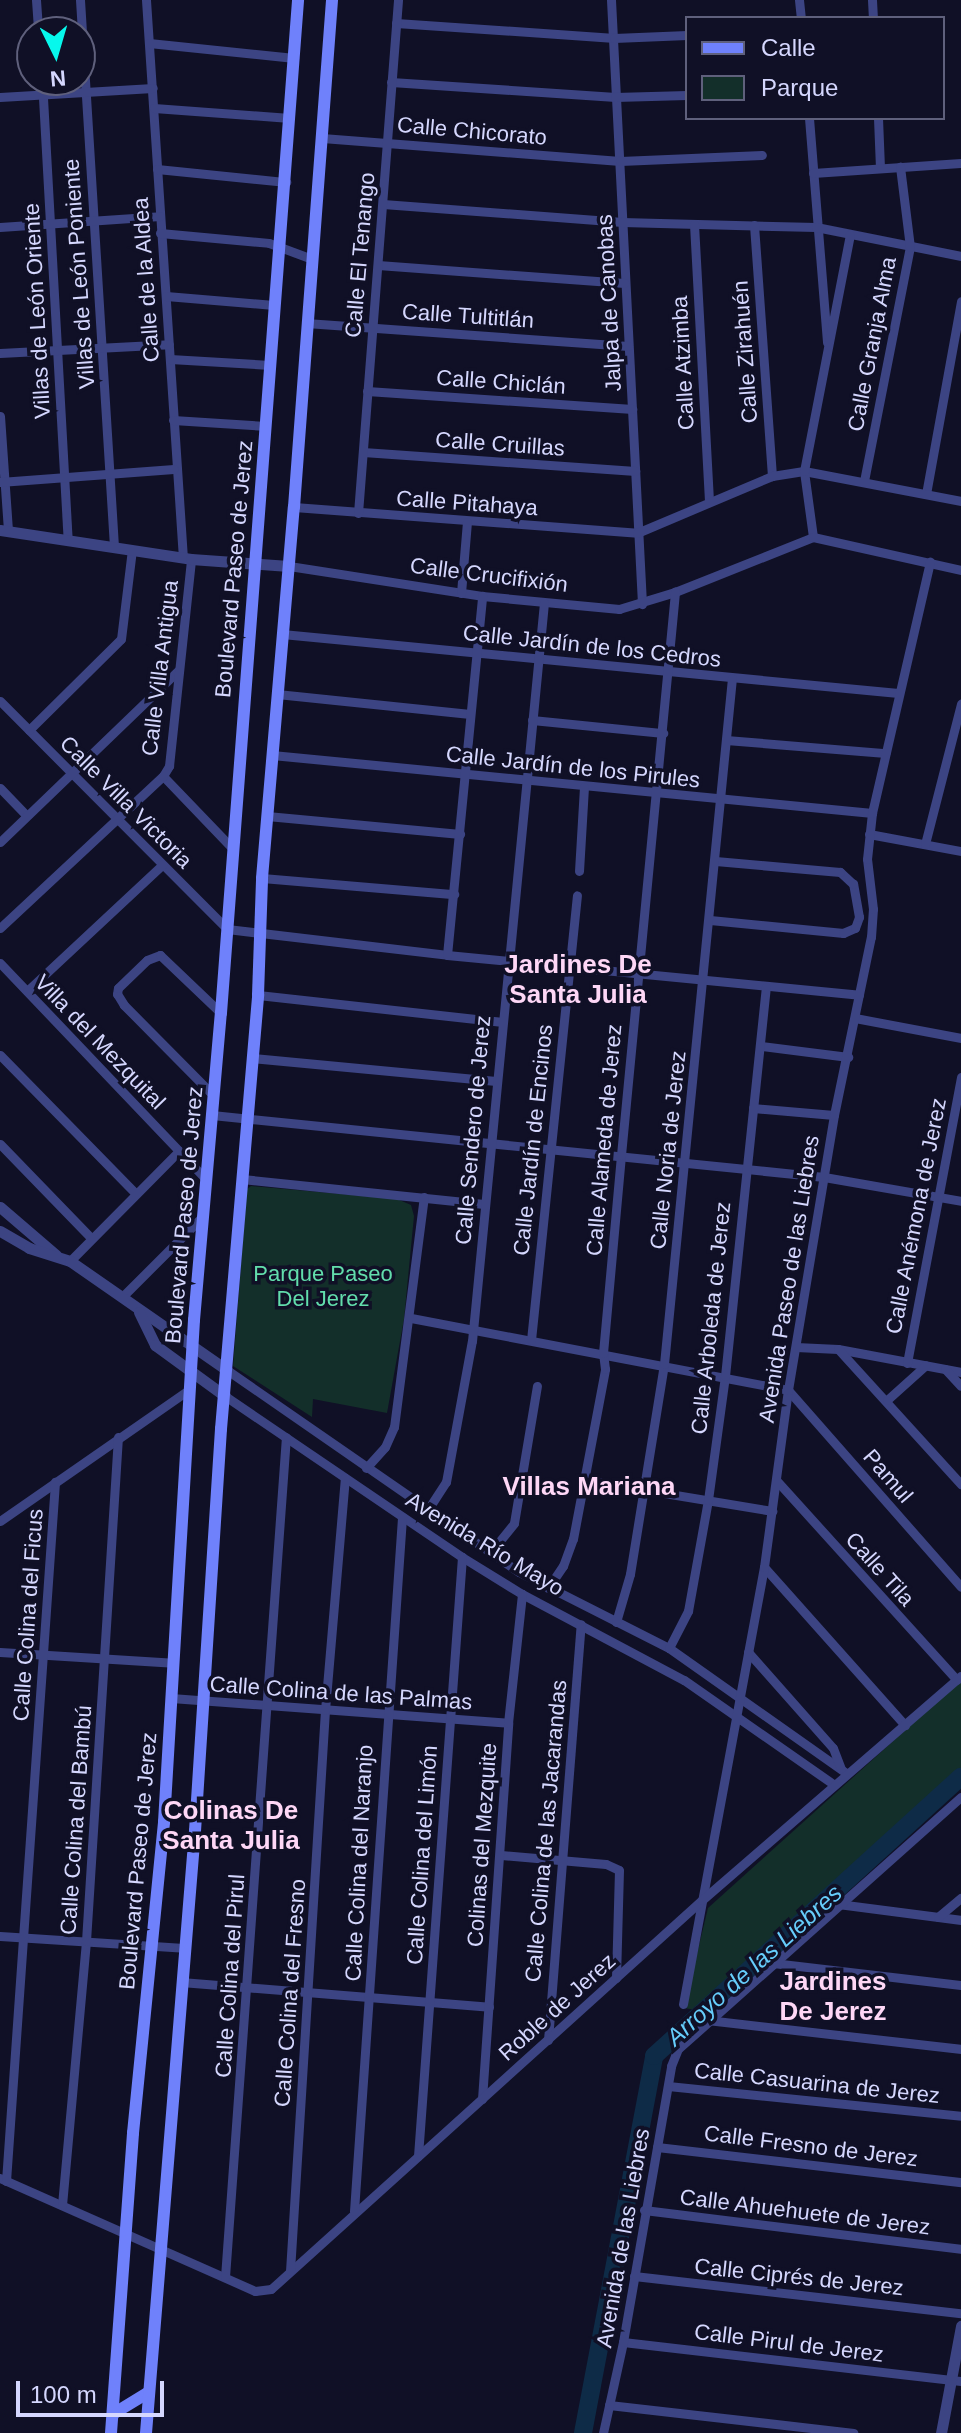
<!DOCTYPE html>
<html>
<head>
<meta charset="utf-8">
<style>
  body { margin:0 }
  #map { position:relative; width:961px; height:2433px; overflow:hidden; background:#101026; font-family:Helvetica,sans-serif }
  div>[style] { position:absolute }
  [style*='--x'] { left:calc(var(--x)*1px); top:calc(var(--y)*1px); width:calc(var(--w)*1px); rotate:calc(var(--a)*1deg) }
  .green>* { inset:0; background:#132f2a }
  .river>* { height:18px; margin:-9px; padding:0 9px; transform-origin:9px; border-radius:9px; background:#0e2b47 }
  .minor>* { height:9px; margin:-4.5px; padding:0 4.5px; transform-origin:4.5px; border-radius:4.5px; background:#3c4483 }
  .tertiary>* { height:11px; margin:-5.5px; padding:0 5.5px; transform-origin:5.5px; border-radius:5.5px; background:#3c4483 }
  .secondary>* { height:12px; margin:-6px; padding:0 6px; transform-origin:6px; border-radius:6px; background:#6f81fb }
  span { translate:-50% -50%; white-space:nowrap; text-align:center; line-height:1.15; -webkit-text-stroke:7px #101026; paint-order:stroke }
  .street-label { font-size:22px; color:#d5d7fe }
  .park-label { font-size:22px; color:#62ddac }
  .water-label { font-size:24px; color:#66cdfb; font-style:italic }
  .quarter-label { font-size:26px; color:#fed7f6; font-weight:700 }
  .legend { position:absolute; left:685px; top:16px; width:260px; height:104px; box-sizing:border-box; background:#101026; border:2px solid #5f607c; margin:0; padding:10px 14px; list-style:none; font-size:24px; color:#d5d7fe }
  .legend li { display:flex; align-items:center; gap:16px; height:40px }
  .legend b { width:40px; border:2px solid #5f607c }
  .north { position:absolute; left:16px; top:16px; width:80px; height:80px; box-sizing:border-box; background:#101026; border:2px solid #5f607c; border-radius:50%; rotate:175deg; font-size:22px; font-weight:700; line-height:32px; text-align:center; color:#d5d7fe }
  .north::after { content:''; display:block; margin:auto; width:28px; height:36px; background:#07f8ec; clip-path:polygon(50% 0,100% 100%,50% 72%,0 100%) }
  .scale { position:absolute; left:16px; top:2381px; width:148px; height:36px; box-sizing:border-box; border:4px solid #d5d7fe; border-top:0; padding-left:10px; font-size:24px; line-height:28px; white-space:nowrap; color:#d5d7fe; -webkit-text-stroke:6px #101026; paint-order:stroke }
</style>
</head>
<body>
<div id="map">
  <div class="green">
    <div style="clip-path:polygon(251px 1186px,397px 1199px,411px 1205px,414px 1216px,404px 1319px,387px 1413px,313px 1399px,312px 1417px,233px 1366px,247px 1189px)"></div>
    <div style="clip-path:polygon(961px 1680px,961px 1772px,696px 2010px,684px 2008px,708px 1908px)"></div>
  </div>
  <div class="river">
    <div style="--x:583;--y:2433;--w:384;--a:-79.3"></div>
    <div style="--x:654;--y:2056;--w:415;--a:-42.3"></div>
  </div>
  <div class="minor">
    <div style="--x:36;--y:0;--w:32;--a:86"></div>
    <div style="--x:80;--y:0;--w:547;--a:86.44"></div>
    <div style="--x:146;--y:0;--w:559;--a:86.21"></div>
    <div style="--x:611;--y:0;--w:605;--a:87.06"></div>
    <div style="--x:799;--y:0;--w:18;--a:84"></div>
    <div style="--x:872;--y:0;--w:18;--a:87"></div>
    <div style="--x:396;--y:23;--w:219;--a:3.9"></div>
    <div style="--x:614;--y:38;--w:73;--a:-2.4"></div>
    <div style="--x:149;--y:43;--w:146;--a:5.9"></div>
    <div style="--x:42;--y:80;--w:461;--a:86.8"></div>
    <div style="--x:391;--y:82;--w:225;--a:3.8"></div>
    <div style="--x:615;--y:97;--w:72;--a:-1.6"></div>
    <div style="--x:0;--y:97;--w:153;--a:-3.4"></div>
    <div style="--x:154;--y:108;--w:136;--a:4.2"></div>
    <div style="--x:809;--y:118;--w:225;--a:85.4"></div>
    <div style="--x:878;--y:118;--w:50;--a:87.7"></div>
    <div style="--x:322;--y:138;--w:299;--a:4.4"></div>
    <div style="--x:620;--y:161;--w:142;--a:-2.4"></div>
    <div style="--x:157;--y:169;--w:130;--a:5.8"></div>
    <div style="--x:813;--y:173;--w:148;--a:-3.9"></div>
    <div style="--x:383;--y:204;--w:240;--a:4.3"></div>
    <div style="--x:622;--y:222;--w:194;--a:1.5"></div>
    <div style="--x:816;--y:227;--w:148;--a:11.3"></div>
    <div style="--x:694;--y:224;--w:276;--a:86.9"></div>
    <div style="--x:754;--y:225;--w:252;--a:85.9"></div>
    <div style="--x:0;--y:227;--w:160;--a:-3.9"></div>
    <div style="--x:160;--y:233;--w:109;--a:5.2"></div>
    <div style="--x:269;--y:243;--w:46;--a:20.4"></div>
    <div style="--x:378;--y:265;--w:247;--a:4.2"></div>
    <div style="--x:166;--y:296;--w:108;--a:4.8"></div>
    <div style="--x:306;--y:323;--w:323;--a:4.1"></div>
    <div style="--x:0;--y:353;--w:169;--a:-3"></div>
    <div style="--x:170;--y:359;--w:100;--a:3.4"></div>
    <div style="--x:367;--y:391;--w:266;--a:3.9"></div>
    <div style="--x:0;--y:416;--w:115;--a:86"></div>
    <div style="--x:173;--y:420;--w:93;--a:3.7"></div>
    <div style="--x:363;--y:452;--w:273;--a:4"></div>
    <div style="--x:864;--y:481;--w:238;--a:-78.9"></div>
    <div style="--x:910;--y:247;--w:81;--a:-97.1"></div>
    <div style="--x:0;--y:482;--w:174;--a:-4.3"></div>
    <div style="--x:926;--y:494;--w:196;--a:-79.7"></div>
    <div style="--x:294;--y:507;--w:344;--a:4.3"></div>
    <div style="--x:637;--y:533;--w:147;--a:-22.9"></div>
    <div style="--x:772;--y:476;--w:32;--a:-9"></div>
    <div style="--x:804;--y:471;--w:160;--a:10.8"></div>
    <div style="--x:358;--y:513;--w:515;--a:-85.54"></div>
    <div style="--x:813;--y:537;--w:67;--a:-97.8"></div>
    <div style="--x:804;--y:471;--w:241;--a:-79"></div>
    <div style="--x:289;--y:566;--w:195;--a:8.8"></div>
    <div style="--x:482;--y:596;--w:138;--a:5.4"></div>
    <div style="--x:619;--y:609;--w:59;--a:-16.9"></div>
    <div style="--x:675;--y:592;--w:149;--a:-21.7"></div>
    <div style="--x:813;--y:537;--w:152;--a:12.6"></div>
    <div style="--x:461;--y:593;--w:71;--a:-85.2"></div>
    <div style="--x:282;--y:634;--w:619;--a:5.47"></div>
    <div style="--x:277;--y:694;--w:194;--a:5.9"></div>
    <div style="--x:0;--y:701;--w:322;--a:45.1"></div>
    <div style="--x:227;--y:929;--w:222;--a:6.7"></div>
    <div style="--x:447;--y:955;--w:414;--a:5.5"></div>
    <div style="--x:532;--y:720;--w:132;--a:5.7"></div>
    <div style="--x:29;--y:730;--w:129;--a:-44.7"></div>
    <div style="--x:121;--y:639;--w:90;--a:-83"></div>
    <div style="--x:726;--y:740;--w:160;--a:4.7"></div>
    <div style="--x:272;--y:755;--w:603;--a:5.52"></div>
    <div style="--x:163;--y:776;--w:100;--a:46.2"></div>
    <div style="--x:0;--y:788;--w:37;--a:46"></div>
    <div style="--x:267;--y:816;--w:194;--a:5.3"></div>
    <div style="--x:869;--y:834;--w:94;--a:10.5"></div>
    <div style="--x:0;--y:842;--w:248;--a:-43.9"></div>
    <div style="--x:925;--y:844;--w:145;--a:-75.6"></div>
    <div style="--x:579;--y:871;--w:84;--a:-86.6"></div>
    <div style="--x:262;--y:878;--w:193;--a:4.8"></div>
    <div style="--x:710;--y:920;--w:134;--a:5.6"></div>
    <div style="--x:843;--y:933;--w:13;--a:-23"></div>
    <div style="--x:855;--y:928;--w:12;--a:-70"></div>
    <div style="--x:859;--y:917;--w:34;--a:-100"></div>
    <div style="--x:853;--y:884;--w:18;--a:-137"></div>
    <div style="--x:840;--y:872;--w:125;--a:-175"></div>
    <div style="--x:0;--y:928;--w:223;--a:-43"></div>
    <div style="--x:163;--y:776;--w:12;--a:-59"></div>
    <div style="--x:169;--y:766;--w:208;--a:-83.9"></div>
    <div style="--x:447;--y:955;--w:361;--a:-84.4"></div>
    <div style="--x:0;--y:963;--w:300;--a:46.4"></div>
    <div style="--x:27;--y:991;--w:185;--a:-43"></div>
    <div style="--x:258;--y:995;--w:244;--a:6.3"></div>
    <div style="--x:855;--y:1018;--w:108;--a:10.7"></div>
    <div style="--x:761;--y:1046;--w:88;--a:7.2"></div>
    <div style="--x:0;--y:1055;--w:193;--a:45.6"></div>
    <div style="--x:252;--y:1058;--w:245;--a:5.4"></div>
    <div style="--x:213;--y:1095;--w:127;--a:-134.7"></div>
    <div style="--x:124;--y:1005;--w:13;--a:-122"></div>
    <div style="--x:117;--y:994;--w:6;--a:-81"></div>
    <div style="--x:118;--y:988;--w:40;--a:-44"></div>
    <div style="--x:147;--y:960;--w:14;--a:-21"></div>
    <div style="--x:160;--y:955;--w:84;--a:43.6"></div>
    <div style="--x:753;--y:1108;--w:81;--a:4.9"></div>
    <div style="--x:212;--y:1115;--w:615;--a:5.78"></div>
    <div style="--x:824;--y:1177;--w:139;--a:9.9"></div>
    <div style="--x:0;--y:1144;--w:129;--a:45.9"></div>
    <div style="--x:242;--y:1179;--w:243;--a:5.9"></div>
    <div style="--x:70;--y:1261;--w:155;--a:-45.3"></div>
    <div style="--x:122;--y:1297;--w:116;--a:-45"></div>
    <div style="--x:411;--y:1318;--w:384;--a:10.8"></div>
    <div style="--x:788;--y:1390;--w:262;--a:48.7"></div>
    <div style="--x:531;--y:1340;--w:447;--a:-84.1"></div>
    <div style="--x:796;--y:1347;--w:42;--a:2.7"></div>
    <div style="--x:838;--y:1349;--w:125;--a:10.6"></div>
    <div style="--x:838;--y:1349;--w:183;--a:47.7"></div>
    <div style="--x:907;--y:1363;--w:291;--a:-79.3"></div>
    <div style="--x:945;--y:1369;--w:23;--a:47"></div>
    <div style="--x:227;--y:1370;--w:355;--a:34.7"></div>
    <div style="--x:519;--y:1572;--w:168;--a:26.9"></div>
    <div style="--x:669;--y:1648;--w:217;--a:35.2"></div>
    <div style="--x:225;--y:1396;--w:287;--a:34.2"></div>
    <div style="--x:462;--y:1557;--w:70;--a:31.7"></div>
    <div style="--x:522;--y:1594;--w:183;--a:28"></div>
    <div style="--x:684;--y:1680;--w:182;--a:34.9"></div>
    <div style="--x:887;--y:1400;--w:52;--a:-41.9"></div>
    <div style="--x:366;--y:1468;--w:28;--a:-48"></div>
    <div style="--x:385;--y:1447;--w:22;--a:-66"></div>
    <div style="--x:394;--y:1427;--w:232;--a:-82.6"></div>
    <div style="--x:585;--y:1480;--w:190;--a:9.4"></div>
    <div style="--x:777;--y:1481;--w:268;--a:47.9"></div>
    <div style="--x:427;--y:1511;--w:35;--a:-57"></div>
    <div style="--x:446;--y:1482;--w:143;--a:-79.6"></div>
    <div style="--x:472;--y:1341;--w:742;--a:-84.43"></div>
    <div style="--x:0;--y:1521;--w:231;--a:-34.8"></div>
    <div style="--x:490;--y:1553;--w:38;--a:-51"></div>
    <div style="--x:514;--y:1523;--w:139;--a:-80.5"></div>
    <div style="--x:764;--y:1567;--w:212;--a:48.3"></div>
    <div style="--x:548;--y:1588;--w:27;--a:-56"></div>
    <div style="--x:563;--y:1566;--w:29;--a:-70"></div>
    <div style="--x:573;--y:1539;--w:173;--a:-79.3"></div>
    <div style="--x:605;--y:1369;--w:16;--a:-97"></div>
    <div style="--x:603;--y:1353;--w:199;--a:-84.8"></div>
    <div style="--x:621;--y:1155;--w:566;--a:-84.52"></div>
    <div style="--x:616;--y:1622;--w:50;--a:-73.7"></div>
    <div style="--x:630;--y:1574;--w:213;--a:-80.8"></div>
    <div style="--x:664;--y:1364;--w:689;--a:-84.34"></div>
    <div style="--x:669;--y:1648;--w:42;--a:-62.8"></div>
    <div style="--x:688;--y:1611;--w:113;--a:-79.8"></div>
    <div style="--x:708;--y:1500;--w:125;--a:-82.2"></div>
    <div style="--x:725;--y:1376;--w:391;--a:-84"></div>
    <div style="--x:0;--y:1652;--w:173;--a:3.6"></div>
    <div style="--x:748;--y:1652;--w:128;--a:48.5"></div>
    <div style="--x:833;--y:1748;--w:22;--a:69"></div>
    <div style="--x:171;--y:1698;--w:338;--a:4.2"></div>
    <div style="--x:501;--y:1855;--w:105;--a:4.9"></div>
    <div style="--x:606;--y:1864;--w:14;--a:25"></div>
    <div style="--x:619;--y:1870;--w:108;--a:91.6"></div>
    <div style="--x:838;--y:1904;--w:124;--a:7.4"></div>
    <div style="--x:938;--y:1917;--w:30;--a:-40"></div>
    <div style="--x:0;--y:1936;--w:184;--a:3.7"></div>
    <div style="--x:773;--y:1963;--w:189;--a:6.7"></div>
    <div style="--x:181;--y:1982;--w:309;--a:4.6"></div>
    <div style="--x:683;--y:2004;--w:444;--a:-79.5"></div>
    <div style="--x:764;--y:1567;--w:179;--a:-82.3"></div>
    <div style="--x:788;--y:1390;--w:279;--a:-80.5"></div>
    <div style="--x:834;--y:1115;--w:182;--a:-78.3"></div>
    <div style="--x:871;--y:937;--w:28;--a:-86"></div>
    <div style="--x:873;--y:909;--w:50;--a:-96.8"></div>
    <div style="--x:867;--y:859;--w:46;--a:-83.8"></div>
    <div style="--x:872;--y:813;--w:258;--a:-77"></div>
    <div style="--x:707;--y:2020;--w:256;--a:6.5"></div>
    <div style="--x:548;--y:2040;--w:417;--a:-85.5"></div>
    <div style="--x:668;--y:2086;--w:295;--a:5.8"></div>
    <div style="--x:482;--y:2099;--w:377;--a:-86"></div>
    <div style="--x:508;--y:1723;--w:130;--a:-83.8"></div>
    <div style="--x:657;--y:2147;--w:306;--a:6.6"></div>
    <div style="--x:418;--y:2156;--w:601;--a:-85.8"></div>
    <div style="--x:0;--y:2178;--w:279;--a:23.9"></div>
    <div style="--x:255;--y:2291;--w:16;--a:-7"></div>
    <div style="--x:271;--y:2289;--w:581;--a:-42.07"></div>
    <div style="--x:702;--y:1900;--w:342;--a:-40.9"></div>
    <div style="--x:6;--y:2181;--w:701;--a:-85.99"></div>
    <div style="--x:62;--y:2205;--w:265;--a:-84.8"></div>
    <div style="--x:86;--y:1941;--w:505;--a:-86.37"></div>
    <div style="--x:644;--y:2210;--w:319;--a:7"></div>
    <div style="--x:354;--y:2211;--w:696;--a:-86.04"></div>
    <div style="--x:290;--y:2271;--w:562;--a:-86.43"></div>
    <div style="--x:325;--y:1710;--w:233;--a:-85.1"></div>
    <div style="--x:634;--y:2276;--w:329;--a:6.5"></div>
    <div style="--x:225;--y:2277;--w:842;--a:-85.85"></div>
    <div style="--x:623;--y:2342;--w:340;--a:6.6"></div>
    <div style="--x:609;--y:2405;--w:246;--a:6.5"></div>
    <div style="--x:603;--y:2433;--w:93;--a:-77.6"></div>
    <div style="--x:623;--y:2342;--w:280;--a:-80.1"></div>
    <div style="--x:671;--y:2066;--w:18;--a:-68"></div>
    <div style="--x:678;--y:2049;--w:379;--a:-41.7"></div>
  </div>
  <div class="tertiary">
    <div style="--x:0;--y:530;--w:193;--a:8.6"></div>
    <div style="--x:191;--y:559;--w:98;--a:4.1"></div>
    <div style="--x:0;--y:1207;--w:74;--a:40.6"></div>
    <div style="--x:0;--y:1231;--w:34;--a:30"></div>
    <div style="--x:29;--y:1248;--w:43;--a:17.6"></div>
    <div style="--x:70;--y:1261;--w:191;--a:34.8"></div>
    <div style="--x:139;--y:1312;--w:37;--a:64"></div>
    <div style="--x:155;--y:1345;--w:87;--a:36.1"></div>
    <div style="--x:941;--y:2433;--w:109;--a:-79.4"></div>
  </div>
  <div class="secondary">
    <div style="--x:113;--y:2414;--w:42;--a:-31.4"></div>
    <div style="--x:111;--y:2433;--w:301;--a:-85.8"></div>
    <div style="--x:133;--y:2133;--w:313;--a:-84.3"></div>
    <div style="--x:164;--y:1822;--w:503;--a:-86.58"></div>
    <div style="--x:194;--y:1320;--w:308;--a:-85"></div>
    <div style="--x:221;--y:1013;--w:1016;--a:-85.65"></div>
    <div style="--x:146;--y:2433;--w:604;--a:-85.35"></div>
    <div style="--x:195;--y:1831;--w:403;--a:-86.3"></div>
    <div style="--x:221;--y:1429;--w:436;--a:-85.1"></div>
    <div style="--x:258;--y:995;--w:117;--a:-88"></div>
    <div style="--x:262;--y:878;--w:372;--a:-85.1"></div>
    <div style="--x:294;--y:507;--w:508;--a:-85.71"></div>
  </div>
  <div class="street-label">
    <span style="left:472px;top:131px;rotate:5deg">Calle Chicorato</span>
    <span style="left:360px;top:255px;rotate:-85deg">Calle El Tenango</span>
    <span style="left:79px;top:274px;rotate:-94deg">Villas de León Poniente</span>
    <span style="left:146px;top:280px;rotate:-94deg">Calle de la Aldea</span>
    <span style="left:609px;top:303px;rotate:-93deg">Jalpa de Canobas</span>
    <span style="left:37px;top:311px;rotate:-93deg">Villas de León Oriente</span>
    <span style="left:468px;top:316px;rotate:4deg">Calle Tultitlán</span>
    <span style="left:872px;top:344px;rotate:-79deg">Calle Granja Alma</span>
    <span style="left:745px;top:352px;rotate:-94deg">Calle Zirahuén</span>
    <span style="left:683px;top:363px;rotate:-93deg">Calle Atzimba</span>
    <span style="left:501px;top:382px;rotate:4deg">Calle Chiclán</span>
    <span style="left:500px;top:444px;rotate:4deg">Calle Cruillas</span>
    <span style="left:467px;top:503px;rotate:4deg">Calle Pitahaya</span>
    <span style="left:234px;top:569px;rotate:-85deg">Boulevard Paseo de Jerez</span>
    <span style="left:489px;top:575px;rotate:7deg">Calle Crucifixión</span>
    <span style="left:592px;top:646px;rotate:6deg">Calle Jardín de los Cedros</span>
    <span style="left:160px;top:668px;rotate:-83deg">Calle Villa Antigua</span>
    <span style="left:573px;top:767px;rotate:6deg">Calle Jardín de los Pirules</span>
    <span style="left:126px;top:802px;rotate:45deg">Calle Villa Victoria</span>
    <span style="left:100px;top:1042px;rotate:46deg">Villa del Mezquital</span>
    <span style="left:473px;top:1130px;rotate:-85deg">Calle Sendero de Jerez</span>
    <span style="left:533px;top:1140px;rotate:-84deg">Calle Jardín de Encinos</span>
    <span style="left:604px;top:1140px;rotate:-85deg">Calle Alameda de Jerez</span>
    <span style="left:668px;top:1150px;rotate:-84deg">Calle Noria de Jerez</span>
    <span style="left:184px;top:1215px;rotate:-85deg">Boulevard Paseo de Jerez</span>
    <span style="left:916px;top:1216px;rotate:-79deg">Calle Anémona de Jerez</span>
    <span style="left:789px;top:1279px;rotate:-81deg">Avenida Paseo de las Liebres</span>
    <span style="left:711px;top:1318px;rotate:-84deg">Calle Arboleda de Jerez</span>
    <span style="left:888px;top:1476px;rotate:49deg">Pamul</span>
    <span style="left:485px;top:1544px;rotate:31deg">Avenida Río Mayo</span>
    <span style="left:880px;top:1569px;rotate:48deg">Calle Tila</span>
    <span style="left:28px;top:1615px;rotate:-86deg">Calle Colina del Ficus</span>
    <span style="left:341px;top:1693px;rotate:4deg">Calle Colina de las Palmas</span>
    <span style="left:76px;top:1820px;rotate:-86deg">Calle Colina del Bambú</span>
    <span style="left:546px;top:1831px;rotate:-85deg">Calle Colina de las Jacarandas</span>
    <span style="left:482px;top:1845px;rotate:-86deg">Colinas del Mezquite</span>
    <span style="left:422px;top:1855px;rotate:-86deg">Calle Colina del Limón</span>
    <span style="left:138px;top:1861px;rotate:-85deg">Boulevard Paseo de Jerez</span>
    <span style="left:359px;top:1863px;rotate:-87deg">Calle Colina del Naranjo</span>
    <span style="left:230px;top:1976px;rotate:-86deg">Calle Colina del Pirul</span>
    <span style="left:290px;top:1993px;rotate:-86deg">Calle Colina del Fresno</span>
    <span style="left:557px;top:2007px;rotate:-42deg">Roble de Jerez</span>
    <span style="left:817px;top:2083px;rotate:6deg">Calle Casuarina de Jerez</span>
    <span style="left:811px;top:2146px;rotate:7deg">Calle Fresno de Jerez</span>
    <span style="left:805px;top:2212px;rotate:7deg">Calle Ahuehuete de Jerez</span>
    <span style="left:623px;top:2238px;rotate:-80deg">Avenida de las Liebres</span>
    <span style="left:799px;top:2277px;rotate:6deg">Calle Ciprés de Jerez</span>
    <span style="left:789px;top:2343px;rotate:7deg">Calle Pirul de Jerez</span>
  </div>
  <div class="park-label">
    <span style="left:323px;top:1286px">Parque Paseo<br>Del Jerez</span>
  </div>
  <div class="water-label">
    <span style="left:754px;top:1965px;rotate:-42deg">Arroyo de las Liebres</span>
  </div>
  <div class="quarter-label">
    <span style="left:578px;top:980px">Jardines De<br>Santa Julia</span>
    <span style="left:589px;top:1487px">Villas Mariana</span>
    <span style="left:231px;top:1826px">Colinas De<br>Santa Julia</span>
    <span style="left:833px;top:1997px">Jardines<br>De Jerez</span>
  </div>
  <ul class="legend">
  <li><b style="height:10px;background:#6f81fb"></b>Calle</li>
  <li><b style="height:22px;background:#132f2a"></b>Parque</li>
  </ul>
  <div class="north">N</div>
  <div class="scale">100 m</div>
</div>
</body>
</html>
